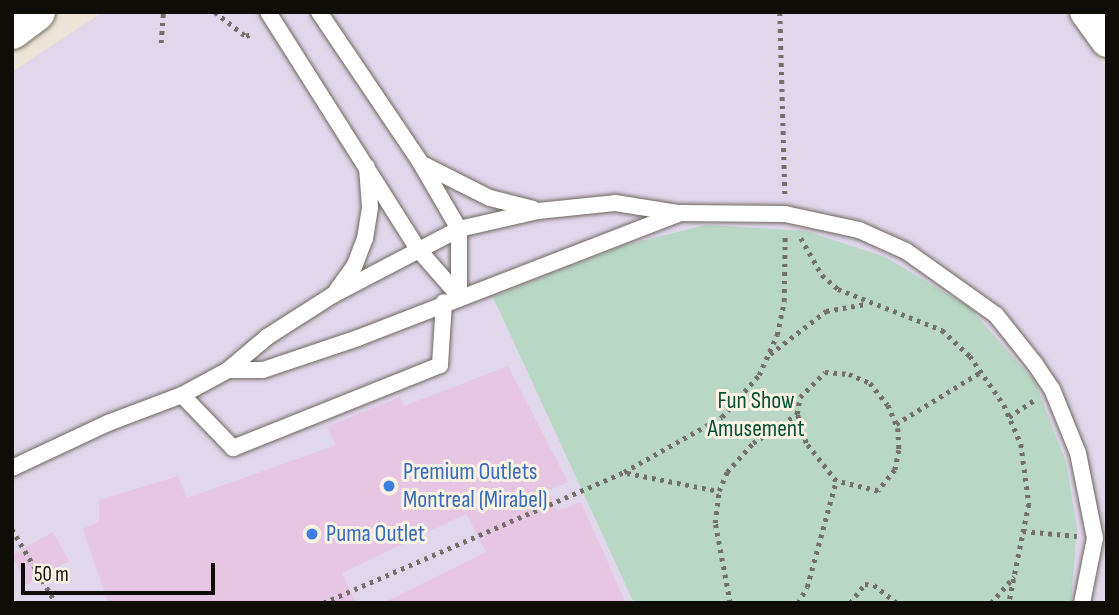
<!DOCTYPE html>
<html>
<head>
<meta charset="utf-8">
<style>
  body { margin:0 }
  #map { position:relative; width:1119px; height:615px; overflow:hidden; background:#ece5d7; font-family:"Sofia Sans Condensed",sans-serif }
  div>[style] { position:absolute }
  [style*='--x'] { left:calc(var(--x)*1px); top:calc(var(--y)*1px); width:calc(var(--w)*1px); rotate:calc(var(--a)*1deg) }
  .commercial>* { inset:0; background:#e1d7ec }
  .green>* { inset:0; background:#b8d7c5 }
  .building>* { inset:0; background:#e7c6e4 }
  .path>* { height:4.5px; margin-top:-2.25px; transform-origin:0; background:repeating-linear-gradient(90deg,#747067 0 3.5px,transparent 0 8.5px) }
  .roads { filter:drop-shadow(0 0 2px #6e685c) drop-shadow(0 0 2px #6e685c) }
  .service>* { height:16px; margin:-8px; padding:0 8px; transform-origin:8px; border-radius:8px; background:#fff }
  .minor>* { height:30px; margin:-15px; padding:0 15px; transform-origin:15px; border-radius:15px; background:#fff }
  .tertiary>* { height:38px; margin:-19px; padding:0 19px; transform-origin:19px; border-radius:19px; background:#fff }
  .dots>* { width:19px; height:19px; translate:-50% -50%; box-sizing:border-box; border:4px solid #faf3e4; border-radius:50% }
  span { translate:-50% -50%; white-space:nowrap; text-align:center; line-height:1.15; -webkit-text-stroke:6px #faf3e4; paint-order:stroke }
  .park-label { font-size:24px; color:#045134 }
  .shop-label { font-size:24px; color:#366cbe }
  .left { translate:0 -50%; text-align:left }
  .frame { position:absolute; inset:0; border:14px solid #0f0d08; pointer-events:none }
  .scale { position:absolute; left:21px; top:563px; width:194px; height:32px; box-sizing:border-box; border:4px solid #0f0d08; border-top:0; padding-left:9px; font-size:21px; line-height:24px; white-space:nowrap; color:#0f0d08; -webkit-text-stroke:5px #faf3e4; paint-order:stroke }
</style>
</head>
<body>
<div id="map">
  <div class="commercial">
    <div style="clip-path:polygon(103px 12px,1066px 12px,1107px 69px,1107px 603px,12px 603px,12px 72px)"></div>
  </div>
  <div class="green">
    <div style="clip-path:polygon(706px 225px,806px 231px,885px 257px,969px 307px,1035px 382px,1066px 462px,1077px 528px,1071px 603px,634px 603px,493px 297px,625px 245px)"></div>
  </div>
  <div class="building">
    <div style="clip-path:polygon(508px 366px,568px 482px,548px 490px,557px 511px,581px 502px,626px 603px,383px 603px,486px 552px,466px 514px,342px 573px,356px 603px,108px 603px,83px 529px,99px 521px,99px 500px,178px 476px,187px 498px,336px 445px,327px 427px,400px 397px,404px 406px)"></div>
    <div style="clip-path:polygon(53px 532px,69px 561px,26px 585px,12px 555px)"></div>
  </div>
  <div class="path">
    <div style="--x:215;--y:12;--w:39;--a:38"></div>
    <div style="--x:246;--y:36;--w:8;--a:-23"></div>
    <div style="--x:780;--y:12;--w:184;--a:88.4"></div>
    <div style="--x:161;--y:43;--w:31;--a:-86"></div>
    <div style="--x:801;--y:238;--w:43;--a:60.4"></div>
    <div style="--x:822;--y:275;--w:21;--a:41"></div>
    <div style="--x:838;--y:289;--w:112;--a:21.5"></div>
    <div style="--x:942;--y:330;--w:38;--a:43"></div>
    <div style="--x:970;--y:356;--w:60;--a:55.2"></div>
    <div style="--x:1004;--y:405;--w:43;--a:66.4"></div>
    <div style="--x:1021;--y:444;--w:61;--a:82.4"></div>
    <div style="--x:1029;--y:504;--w:101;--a:101.4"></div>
    <div style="--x:770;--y:354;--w:71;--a:-37.5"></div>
    <div style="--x:826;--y:311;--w:40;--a:-10"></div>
    <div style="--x:825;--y:372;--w:24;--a:5"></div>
    <div style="--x:849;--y:374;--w:23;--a:23"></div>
    <div style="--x:870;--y:383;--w:28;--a:51"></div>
    <div style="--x:888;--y:405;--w:25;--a:67"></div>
    <div style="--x:898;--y:428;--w:22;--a:87"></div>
    <div style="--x:899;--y:450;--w:20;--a:101"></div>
    <div style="--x:895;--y:470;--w:27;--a:129"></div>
    <div style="--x:878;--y:491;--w:43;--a:-166.6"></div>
    <div style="--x:836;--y:481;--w:48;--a:-128.3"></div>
    <div style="--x:806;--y:443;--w:30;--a:-107"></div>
    <div style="--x:797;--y:414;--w:17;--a:-80"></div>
    <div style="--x:800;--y:397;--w:35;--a:-45"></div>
    <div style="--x:1009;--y:417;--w:32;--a:-34"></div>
    <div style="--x:896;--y:424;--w:100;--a:-31.5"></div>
    <div style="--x:627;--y:473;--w:94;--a:11.1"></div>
    <div style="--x:12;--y:529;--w:86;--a:59.3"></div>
    <div style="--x:1023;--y:531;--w:54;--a:5.3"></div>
    <div style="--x:323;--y:603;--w:328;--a:-23.5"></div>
    <div style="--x:624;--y:472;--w:112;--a:-29.3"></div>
    <div style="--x:722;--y:417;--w:56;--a:-48.6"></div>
    <div style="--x:759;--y:375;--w:44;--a:-65.8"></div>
    <div style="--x:777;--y:335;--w:35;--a:-78"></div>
    <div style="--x:784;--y:301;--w:68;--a:-89.2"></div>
    <div style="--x:730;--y:603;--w:81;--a:-100.6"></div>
    <div style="--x:715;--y:523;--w:32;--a:-83"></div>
    <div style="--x:719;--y:491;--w:21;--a:-67"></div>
    <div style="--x:727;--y:472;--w:39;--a:-48"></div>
    <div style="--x:753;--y:443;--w:53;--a:-33.4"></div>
    <div style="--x:798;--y:603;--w:18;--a:-61"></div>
    <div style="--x:807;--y:587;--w:110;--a:-74.7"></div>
    <div style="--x:850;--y:603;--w:24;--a:-52"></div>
    <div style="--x:865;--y:584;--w:9;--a:6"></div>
    <div style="--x:874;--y:585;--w:29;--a:38"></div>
    <div style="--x:991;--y:603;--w:35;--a:-49"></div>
  </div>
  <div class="roads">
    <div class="service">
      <div style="--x:268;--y:12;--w:279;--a:57.7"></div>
      <div style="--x:417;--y:248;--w:64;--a:48.8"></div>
      <div style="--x:319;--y:12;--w:181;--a:56"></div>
      <div style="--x:420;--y:162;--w:78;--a:59.8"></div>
      <div style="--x:459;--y:229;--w:67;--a:90"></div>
      <div style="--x:422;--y:164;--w:76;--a:26.6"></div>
      <div style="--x:490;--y:198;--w:44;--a:14.3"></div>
      <div style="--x:337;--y:290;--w:29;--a:-54"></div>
      <div style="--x:354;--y:267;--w:30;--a:-69"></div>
      <div style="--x:365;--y:239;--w:32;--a:-81"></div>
      <div style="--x:370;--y:207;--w:40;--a:-94.3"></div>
      <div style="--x:228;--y:370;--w:35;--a:0"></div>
      <div style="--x:263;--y:370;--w:100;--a:-18.6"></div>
      <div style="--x:358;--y:338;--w:342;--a:-21.2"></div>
      <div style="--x:182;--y:395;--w:74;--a:46.1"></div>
      <div style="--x:233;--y:448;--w:223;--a:-21.8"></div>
      <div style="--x:440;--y:365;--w:63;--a:-86.4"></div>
      <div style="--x:12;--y:468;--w:106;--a:-25.1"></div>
      <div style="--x:108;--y:423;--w:79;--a:-20.7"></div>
      <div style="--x:182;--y:395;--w:52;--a:-28.5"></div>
      <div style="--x:228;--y:370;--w:51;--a:-40.2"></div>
      <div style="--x:267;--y:337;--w:78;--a:-32.5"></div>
      <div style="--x:333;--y:295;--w:142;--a:-27.6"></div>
      <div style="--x:459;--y:229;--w:81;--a:-12.8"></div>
      <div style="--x:538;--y:211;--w:77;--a:-5.9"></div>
      <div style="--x:615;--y:203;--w:65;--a:8.9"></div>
      <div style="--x:679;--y:213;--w:106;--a:0.5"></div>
      <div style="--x:785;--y:214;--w:76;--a:12.2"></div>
      <div style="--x:859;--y:230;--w:51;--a:24.1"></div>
      <div style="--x:906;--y:251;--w:110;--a:35.4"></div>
      <div style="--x:996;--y:315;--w:63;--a:51.5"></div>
      <div style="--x:1035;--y:364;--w:30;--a:56"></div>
      <div style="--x:1052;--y:389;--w:69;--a:67.9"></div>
      <div style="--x:1078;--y:453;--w:87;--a:78.7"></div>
      <div style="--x:1095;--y:538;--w:66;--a:101.3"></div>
    </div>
    <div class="minor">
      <div style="--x:1085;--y:12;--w:37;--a:54"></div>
    </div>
    <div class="tertiary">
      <div style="--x:12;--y:30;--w:30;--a:-37"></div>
    </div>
  </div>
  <div class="dots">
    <div style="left:389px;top:486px;background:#3f7fe0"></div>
    <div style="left:312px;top:534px;background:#3f7fe0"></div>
  </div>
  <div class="park-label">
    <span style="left:756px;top:415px">Fun Show<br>Amusement</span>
  </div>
  <div class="shop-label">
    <span class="left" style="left:403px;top:486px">Premium Outlets<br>Montreal (Mirabel)</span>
    <span class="left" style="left:326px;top:534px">Puma Outlet</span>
  </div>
  <div class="frame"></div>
  <div class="scale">50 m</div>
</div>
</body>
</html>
